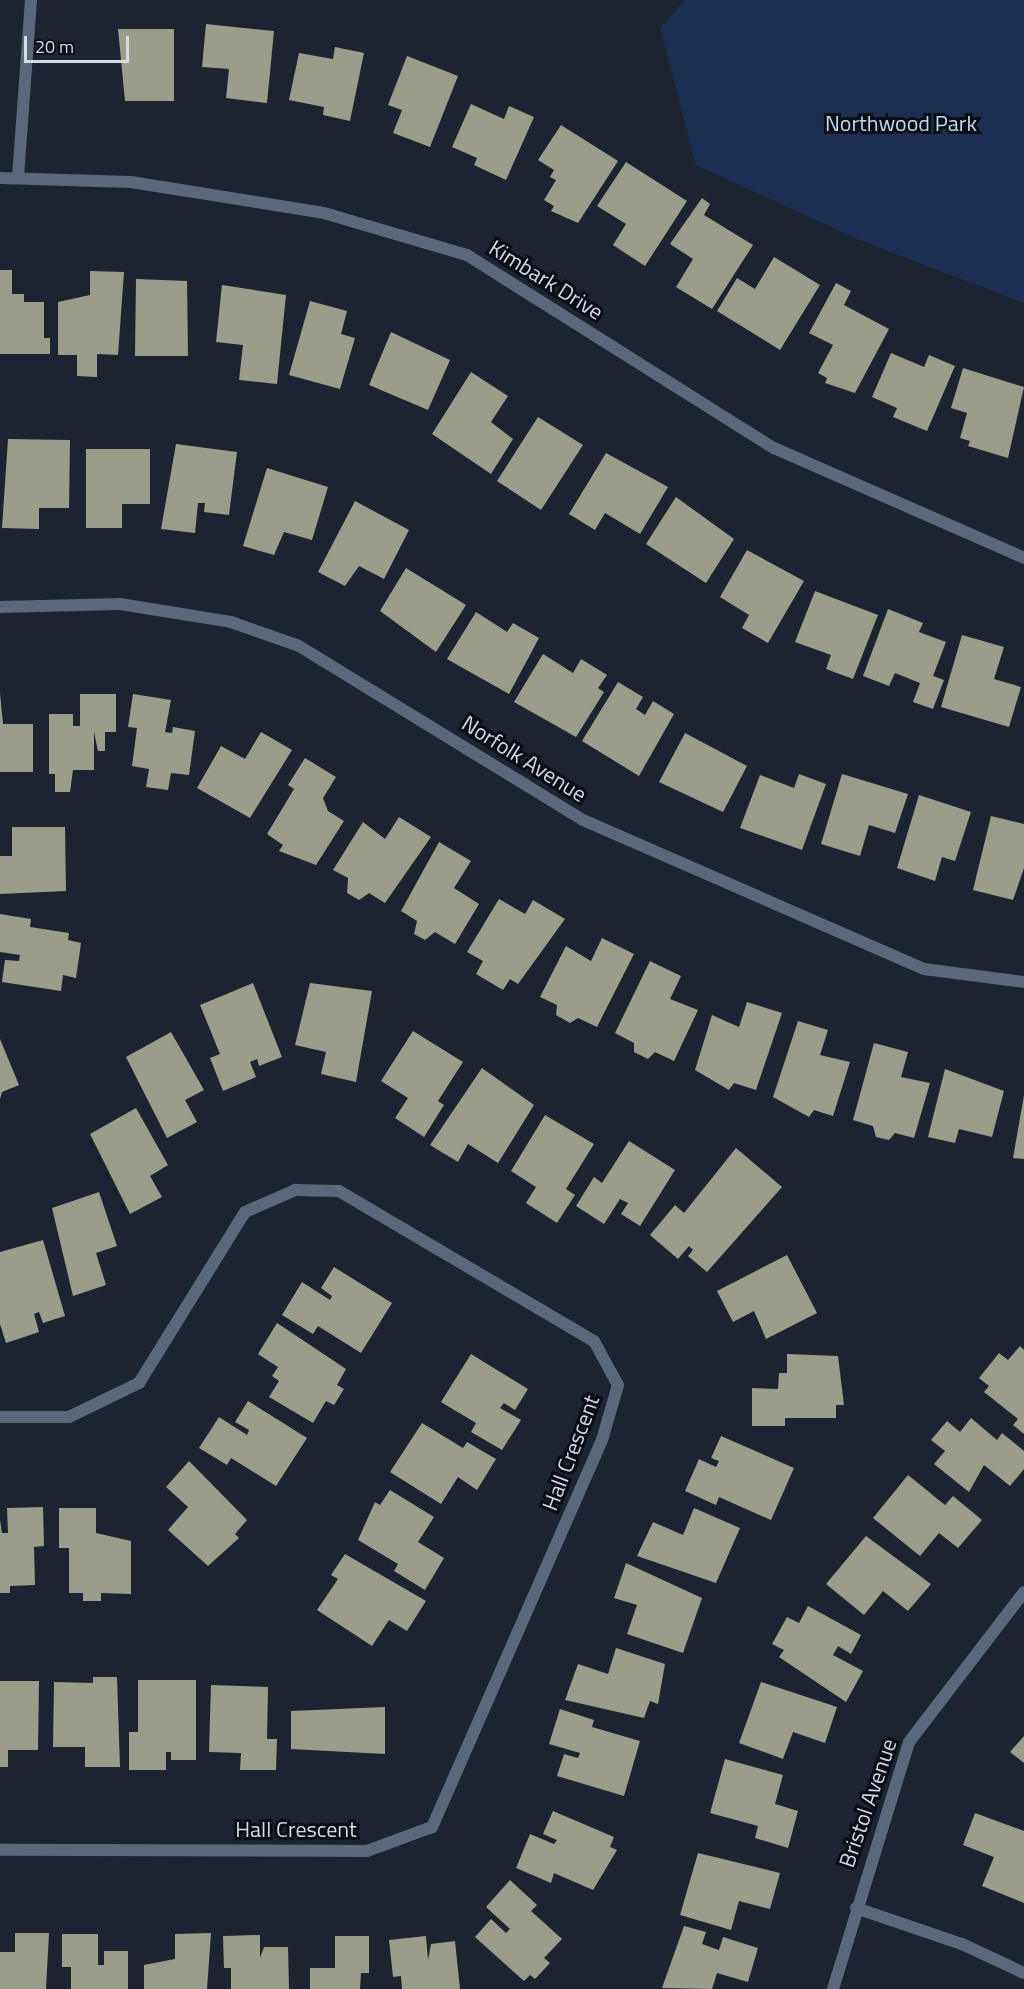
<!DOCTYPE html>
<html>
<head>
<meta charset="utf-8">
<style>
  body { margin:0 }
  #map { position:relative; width:1024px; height:1989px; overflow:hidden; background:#1c2431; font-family:"Titillium Web",sans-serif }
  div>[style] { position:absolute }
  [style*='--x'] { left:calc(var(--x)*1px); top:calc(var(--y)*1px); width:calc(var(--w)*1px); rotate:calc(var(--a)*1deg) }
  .green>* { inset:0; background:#1a2f51 }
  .building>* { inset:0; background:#9c9c8a }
  .minor>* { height:12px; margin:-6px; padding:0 6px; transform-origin:6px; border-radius:6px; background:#5a677c }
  span { translate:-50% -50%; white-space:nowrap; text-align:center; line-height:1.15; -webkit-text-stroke:6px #0a0d13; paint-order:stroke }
  .park-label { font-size:22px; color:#c6d8f5 }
  .street-label { font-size:22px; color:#d5dae3 }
  .scale { position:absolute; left:24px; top:36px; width:105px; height:27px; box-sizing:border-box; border:3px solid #d5dae3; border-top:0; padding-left:8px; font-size:18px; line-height:21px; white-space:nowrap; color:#d5dae3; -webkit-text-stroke:4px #0a0d13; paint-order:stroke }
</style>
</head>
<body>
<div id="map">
  <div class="green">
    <div style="clip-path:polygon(685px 0,1024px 0,1024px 303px,859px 240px,696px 165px,660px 28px)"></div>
  </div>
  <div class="building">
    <div style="clip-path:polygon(206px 24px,274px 31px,267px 103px,226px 98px,229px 69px,202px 67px)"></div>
    <div style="clip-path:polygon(118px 29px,174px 29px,174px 101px,125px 101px)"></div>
    <div style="clip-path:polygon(335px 47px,364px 53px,350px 121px,323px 115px,324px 107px,289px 100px,299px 53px,333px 59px)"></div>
    <div style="clip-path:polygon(407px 56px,458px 76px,430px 147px,393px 133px,402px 110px,388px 105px)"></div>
    <div style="clip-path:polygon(471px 104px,504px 119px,509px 106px,534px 117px,506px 180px,474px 165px,477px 158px,452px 147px)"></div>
    <div style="clip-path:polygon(561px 125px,618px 161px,578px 223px,551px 211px,554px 206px,544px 200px,556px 180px,550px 177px,554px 170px,538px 160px)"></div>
    <div style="clip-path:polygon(626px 162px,687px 201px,645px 266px,613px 245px,626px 224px,597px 206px)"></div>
    <div style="clip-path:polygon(702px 198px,710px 204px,704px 215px,753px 245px,712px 309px,676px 287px,693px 259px,670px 244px)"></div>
    <div style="clip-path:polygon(774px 257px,820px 285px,780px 350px,717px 311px,737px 278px,755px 289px)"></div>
    <div style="clip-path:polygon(0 270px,12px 270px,12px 294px,24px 294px,24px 302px,44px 302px,44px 338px,50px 338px,50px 354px,0 354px)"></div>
    <div style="clip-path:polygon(90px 271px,124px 272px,118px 355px,97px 354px,97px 377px,77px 376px,77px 355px,58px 355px,58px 302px,90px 295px)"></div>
    <div style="clip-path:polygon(136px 279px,187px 281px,188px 356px,135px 356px)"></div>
    <div style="clip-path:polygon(836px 283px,851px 291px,844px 305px,889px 329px,855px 393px,825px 383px,827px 378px,818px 373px,833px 345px,809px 333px)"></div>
    <div style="clip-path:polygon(222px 285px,286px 295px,277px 384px,239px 380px,243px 345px,216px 342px)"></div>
    <div style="clip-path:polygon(310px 301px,347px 311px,341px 334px,355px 338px,340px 389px,289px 375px)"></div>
    <div style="clip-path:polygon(391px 332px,450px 360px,428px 410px,369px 385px)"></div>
    <div style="clip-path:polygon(891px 353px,924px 367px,929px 355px,955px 366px,927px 431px,893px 417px,897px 408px,872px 397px)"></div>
    <div style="clip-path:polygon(963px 368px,1024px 387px,1008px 458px,968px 446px,970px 441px,960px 438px,967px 413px,951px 408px)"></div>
    <div style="clip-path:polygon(471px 372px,508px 396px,491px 422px,513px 439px,491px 474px,432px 434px)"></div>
    <div style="clip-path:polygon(538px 417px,583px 445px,541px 510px,497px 481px)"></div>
    <div style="clip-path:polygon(8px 439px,70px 440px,69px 508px,39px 508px,39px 529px,2px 528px)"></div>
    <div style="clip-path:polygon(176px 444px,237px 452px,229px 515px,204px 512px,205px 503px,198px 503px,195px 533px,161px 529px)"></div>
    <div style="clip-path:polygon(86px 449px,150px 449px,150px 504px,122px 504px,122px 528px,86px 528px)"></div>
    <div style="clip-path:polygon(606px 453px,668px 487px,640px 534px,605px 513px,595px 530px,569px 514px)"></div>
    <div style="clip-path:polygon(267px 468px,328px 487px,312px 540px,284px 532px,274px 555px,243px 546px)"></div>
    <div style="clip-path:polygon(676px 497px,734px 539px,706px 583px,646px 544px)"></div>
    <div style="clip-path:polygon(355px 501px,409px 530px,384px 579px,359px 566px,345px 586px,318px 572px)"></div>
    <div style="clip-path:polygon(747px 550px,804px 581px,768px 643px,742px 628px,749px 615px,720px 597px)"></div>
    <div style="clip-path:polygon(406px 568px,466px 605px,436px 652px,380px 611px)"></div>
    <div style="clip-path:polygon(815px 591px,878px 615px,853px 679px,826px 669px,831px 655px,795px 642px)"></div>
    <div style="clip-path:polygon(888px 609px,923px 623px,919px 632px,946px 642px,933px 676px,944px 680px,933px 709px,913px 702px,920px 683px,895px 673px,889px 686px,863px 676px)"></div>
    <div style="clip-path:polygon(476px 612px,507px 632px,513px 623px,539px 638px,509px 694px,447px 659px)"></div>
    <div style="clip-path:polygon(962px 635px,1004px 647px,994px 679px,1021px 687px,1009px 727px,941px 707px)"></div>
    <div style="clip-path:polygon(543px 654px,573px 673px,581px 659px,607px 675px,598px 688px,604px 692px,576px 737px,514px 702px)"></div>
    <div style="clip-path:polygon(618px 682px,643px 697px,636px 709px,645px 715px,653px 701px,674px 714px,639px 776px,582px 741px)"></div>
    <div style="clip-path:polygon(0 693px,3px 724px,33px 724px,33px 772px,0 772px)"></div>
    <div style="clip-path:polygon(80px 694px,116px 694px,116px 732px,105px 732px,105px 751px,98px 751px,94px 732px,94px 770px,73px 770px,70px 792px,55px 792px,55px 774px,49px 774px,49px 714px,73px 714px,73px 726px,80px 726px)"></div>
    <div style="clip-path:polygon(133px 694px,171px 700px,165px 732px,172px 733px,173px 727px,195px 731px,189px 775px,171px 773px,168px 790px,146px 787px,149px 769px,132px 766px,137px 728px,128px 727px)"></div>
    <div style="clip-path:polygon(261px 732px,292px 750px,250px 818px,197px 788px,221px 746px,245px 759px)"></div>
    <div style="clip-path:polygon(685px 733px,747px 766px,723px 812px,659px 782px)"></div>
    <div style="clip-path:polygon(305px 758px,336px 777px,323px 798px,328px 811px,344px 821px,316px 865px,279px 851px,283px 845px,267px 834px,294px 789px,288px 785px)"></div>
    <div style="clip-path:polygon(799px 774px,826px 784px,802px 850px,740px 828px,760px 775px,794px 788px)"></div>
    <div style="clip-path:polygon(842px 774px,908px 794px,895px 833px,869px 825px,860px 856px,821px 844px)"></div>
    <div style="clip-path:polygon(919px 795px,971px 812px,955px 861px,942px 857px,935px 881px,897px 868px)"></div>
    <div style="clip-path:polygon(991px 816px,1024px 824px,1024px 868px,1013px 900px,973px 890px)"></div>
    <div style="clip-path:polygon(399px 817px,431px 837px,385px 903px,369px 893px,359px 900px,347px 893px,348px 878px,333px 870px,363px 822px,385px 839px)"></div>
    <div style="clip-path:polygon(12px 827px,65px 827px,66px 891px,0 894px,0 856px,12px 856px)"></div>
    <div style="clip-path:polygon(439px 842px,471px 861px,454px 888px,479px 904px,455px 944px,435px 932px,425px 940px,414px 934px,417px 921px,401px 911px)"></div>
    <div style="clip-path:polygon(499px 899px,525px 914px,533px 900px,565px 919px,518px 984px,510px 979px,503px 990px,476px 974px,483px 961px,467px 952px)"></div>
    <div style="clip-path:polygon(0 914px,31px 919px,30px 927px,69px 933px,68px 940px,81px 943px,76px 978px,63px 975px,61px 991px,2px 982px,5px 960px,19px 961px,20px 955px,0 952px)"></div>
    <div style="clip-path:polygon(602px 938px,634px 954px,597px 1027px,578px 1018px,570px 1023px,556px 1015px,557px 1005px,540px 997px,566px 946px,591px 961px)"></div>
    <div style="clip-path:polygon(650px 961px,681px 976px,670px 999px,698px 1010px,674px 1061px,655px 1052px,648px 1059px,634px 1052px,634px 1043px,615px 1033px)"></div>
    <div style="clip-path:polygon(253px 983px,282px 1057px,259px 1066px,257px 1059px,250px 1062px,256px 1077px,223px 1091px,210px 1058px,220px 1054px,200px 1005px)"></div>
    <div style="clip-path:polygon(310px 983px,372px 991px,356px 1082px,321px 1074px,326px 1052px,295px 1045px)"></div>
    <div style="clip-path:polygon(747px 1002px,782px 1013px,756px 1090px,734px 1083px,729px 1090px,695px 1070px,712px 1015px,739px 1027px)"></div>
    <div style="clip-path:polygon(798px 1021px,828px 1030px,820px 1055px,850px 1062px,833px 1116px,814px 1110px,809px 1117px,773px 1097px)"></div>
    <div style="clip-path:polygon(413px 1031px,463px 1062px,438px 1101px,444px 1105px,424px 1137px,395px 1118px,408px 1098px,381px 1081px)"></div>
    <div style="clip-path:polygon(171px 1032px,204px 1090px,185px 1100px,197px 1122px,167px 1138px,126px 1057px)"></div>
    <div style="clip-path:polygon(0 1039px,19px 1085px,2px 1092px,0 1099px)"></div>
    <div style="clip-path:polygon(874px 1043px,908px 1052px,901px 1077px,930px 1083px,914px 1138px,895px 1133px,889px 1140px,876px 1137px,873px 1126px,853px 1120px)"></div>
    <div style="clip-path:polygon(482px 1068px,534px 1105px,498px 1163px,468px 1144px,458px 1162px,430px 1145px)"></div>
    <div style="clip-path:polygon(945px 1069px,1004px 1091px,992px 1137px,959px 1129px,955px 1143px,928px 1137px)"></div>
    <div style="clip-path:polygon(1024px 1095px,1024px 1159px,1013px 1158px)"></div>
    <div style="clip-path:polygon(136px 1108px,168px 1165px,150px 1176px,162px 1197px,130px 1214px,90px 1134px)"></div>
    <div style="clip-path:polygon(545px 1115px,594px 1144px,566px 1189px,575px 1195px,557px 1223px,526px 1203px,536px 1187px,511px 1171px)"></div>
    <div style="clip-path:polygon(629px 1141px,675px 1170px,640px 1226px,621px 1214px,628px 1203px,620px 1199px,604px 1224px,576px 1206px,594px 1177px,602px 1183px)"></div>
    <div style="clip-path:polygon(736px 1148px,782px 1187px,707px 1272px,688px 1256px,693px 1250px,689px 1246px,678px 1259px,650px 1235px,675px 1205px,684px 1213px)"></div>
    <div style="clip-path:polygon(99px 1192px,117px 1246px,96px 1253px,106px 1285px,73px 1296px,52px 1208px)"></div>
    <div style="clip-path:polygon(43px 1240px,65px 1316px,43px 1323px,39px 1312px,34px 1314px,39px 1332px,6px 1343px,0 1324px,0 1252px)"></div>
    <div style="clip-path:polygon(787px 1255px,817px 1313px,766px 1339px,754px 1311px,733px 1322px,717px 1291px)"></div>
    <div style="clip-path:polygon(334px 1267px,392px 1303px,361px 1353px,318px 1326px,313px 1334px,282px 1315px,302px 1282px,330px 1300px,332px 1296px,321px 1288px)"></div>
    <div style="clip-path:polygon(277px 1323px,346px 1369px,337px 1385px,344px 1389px,334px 1405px,326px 1401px,313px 1423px,269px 1397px,279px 1381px,272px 1376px,278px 1367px,258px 1354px)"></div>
    <div style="clip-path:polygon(1020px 1346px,1024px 1350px,1024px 1434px,1013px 1425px,1018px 1419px,984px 1392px,989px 1386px,979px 1378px,999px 1353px,1008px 1360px)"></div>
    <div style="clip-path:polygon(471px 1354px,528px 1389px,515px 1410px,504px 1403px,500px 1408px,521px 1420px,502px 1450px,471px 1432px,476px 1423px,441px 1402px)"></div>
    <div style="clip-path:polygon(787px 1354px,838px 1356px,844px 1405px,836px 1405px,836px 1418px,785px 1418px,785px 1426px,752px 1426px,752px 1388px,778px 1389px,779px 1373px,787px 1373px)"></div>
    <div style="clip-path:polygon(248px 1401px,307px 1438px,276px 1486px,231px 1458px,227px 1465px,199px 1448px,219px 1417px,247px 1435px,249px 1430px,235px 1422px)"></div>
    <div style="clip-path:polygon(971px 1418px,997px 1440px,1002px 1433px,1024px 1451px,1024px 1469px,1010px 1486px,984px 1465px,969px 1492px,934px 1464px,945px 1451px,931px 1440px,947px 1421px,960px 1432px)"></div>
    <div style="clip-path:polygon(422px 1423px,463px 1448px,467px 1442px,496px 1459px,477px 1490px,458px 1477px,441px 1504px,390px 1472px)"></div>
    <div style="clip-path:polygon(721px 1436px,794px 1468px,771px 1520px,719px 1497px,716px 1505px,685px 1491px,699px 1459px,716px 1467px,719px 1461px,711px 1458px)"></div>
    <div style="clip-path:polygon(189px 1461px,247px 1520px,235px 1534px,239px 1538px,208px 1566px,168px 1530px,188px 1507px,166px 1487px)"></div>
    <div style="clip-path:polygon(908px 1475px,945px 1505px,953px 1496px,982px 1520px,958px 1548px,939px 1533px,920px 1556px,873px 1518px)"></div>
    <div style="clip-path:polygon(390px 1490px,434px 1517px,418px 1542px,444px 1558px,425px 1590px,394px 1571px,398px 1564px,358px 1540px,375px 1502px,380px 1505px)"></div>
    <div style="clip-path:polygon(43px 1507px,44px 1546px,34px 1547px,35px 1585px,10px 1586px,10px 1593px,0 1593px,0 1520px,2px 1533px,8px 1533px,7px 1508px)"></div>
    <div style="clip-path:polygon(59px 1508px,96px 1508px,96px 1533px,131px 1541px,131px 1594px,101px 1593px,101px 1601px,83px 1601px,83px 1593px,69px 1593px,69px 1548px,59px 1548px)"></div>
    <div style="clip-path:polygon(694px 1508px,740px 1528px,716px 1583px,637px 1556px,653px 1522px,683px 1535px)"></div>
    <div style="clip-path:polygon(866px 1536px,931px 1584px,908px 1611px,883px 1591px,864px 1615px,826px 1584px)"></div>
    <div style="clip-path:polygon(345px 1554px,426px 1601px,407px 1631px,389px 1620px,372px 1646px,317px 1610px,338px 1579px,331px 1575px)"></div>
    <div style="clip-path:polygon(626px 1563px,702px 1598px,683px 1653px,627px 1634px,637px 1605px,614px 1598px)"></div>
    <div style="clip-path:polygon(808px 1606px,861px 1635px,851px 1654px,838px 1646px,833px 1655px,863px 1671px,846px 1702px,779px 1657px,784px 1650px,772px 1644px,787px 1617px,799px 1623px)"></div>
    <div style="clip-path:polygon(616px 1648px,665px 1664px,658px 1704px,650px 1701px,644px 1718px,565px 1700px,578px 1664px,608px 1674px)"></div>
    <div style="clip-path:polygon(93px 1677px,117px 1677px,120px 1767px,85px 1767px,85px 1747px,53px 1747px,54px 1682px,93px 1683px)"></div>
    <div style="clip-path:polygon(138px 1680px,196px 1680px,196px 1760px,171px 1760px,171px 1752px,166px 1752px,166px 1770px,129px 1770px,129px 1732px,138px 1732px)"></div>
    <div style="clip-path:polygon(0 1681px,39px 1681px,38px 1750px,8px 1750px,8px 1767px,0 1767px)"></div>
    <div style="clip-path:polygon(761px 1682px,837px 1707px,825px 1743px,793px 1732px,783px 1759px,739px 1743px)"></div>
    <div style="clip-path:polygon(211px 1685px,268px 1687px,267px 1739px,277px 1739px,276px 1770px,240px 1770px,241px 1753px,209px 1752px)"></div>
    <div style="clip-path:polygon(385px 1707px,385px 1754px,291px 1749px,291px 1711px)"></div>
    <div style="clip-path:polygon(560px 1709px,594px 1720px,592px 1727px,640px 1741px,624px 1796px,557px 1776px,564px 1754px,578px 1758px,580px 1753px,549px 1744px)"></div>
    <div style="clip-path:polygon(1024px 1736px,1024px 1763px,1010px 1752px)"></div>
    <div style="clip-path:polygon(725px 1759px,783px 1775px,775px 1804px,798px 1811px,788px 1848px,755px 1838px,758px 1826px,710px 1813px)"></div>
    <div style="clip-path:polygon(553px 1811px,614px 1837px,610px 1847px,617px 1850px,593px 1890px,554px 1873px,551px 1883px,516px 1868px,530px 1834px,554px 1844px,557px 1840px,543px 1834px)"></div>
    <div style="clip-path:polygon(975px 1813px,1024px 1831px,1024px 1903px,982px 1886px,994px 1857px,963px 1845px)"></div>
    <div style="clip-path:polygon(698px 1853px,780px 1873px,770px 1909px,739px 1901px,731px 1930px,680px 1915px)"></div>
    <div style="clip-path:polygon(510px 1880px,537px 1905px,531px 1911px,562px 1939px,544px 1958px,550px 1963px,535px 1979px,530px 1975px,524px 1981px,475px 1937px,491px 1919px,506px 1933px,510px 1929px,486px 1907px)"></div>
    <div style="clip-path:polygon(684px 1926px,706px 1932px,702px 1944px,719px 1950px,723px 1937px,758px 1948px,748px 1982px,717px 1973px,712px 1989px,662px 1988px)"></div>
    <div style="clip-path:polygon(15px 1933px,49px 1933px,46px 1989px,0 1989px,0 1952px,15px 1952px)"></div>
    <div style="clip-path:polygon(211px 1933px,207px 1989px,144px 1989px,144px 1965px,175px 1959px,175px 1934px)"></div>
    <div style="clip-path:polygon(62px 1934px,98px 1934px,98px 1965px,104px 1965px,104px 1951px,128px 1951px,128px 1989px,71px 1989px,71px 1967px,62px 1967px)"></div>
    <div style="clip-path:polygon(260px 1935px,260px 1958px,264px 1947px,288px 1947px,289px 1989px,231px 1989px,231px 1968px,224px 1968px,223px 1936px)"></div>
    <div style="clip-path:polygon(335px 1936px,369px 1936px,369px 1973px,361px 1973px,360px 1989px,310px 1989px,310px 1968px,335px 1968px)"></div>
    <div style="clip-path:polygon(426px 1936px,428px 1960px,431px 1944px,455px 1941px,460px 1989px,402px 1989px,401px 1976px,393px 1977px,389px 1940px)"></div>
  </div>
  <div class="minor">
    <div style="--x:18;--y:177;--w:177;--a:-85.8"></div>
    <div style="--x:0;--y:178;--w:131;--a:1.7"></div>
    <div style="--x:131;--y:182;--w:195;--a:9.1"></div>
    <div style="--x:324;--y:213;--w:149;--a:16.4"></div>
    <div style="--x:467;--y:255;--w:363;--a:32.2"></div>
    <div style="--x:774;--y:448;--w:273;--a:23.7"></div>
    <div style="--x:0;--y:607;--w:120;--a:-1.4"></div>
    <div style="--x:120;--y:604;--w:112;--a:9.2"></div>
    <div style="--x:231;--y:622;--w:72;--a:19.4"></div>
    <div style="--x:299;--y:646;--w:333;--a:31.5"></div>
    <div style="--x:583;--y:820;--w:372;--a:23.6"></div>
    <div style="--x:924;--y:969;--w:101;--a:7.4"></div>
    <div style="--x:0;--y:1417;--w:69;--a:0"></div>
    <div style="--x:69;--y:1417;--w:78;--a:-25.9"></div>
    <div style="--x:139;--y:1383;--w:201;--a:-58.2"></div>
    <div style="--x:245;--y:1212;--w:55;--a:-23.7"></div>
    <div style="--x:295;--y:1190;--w:44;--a:1.3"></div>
    <div style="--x:339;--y:1191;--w:296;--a:30.5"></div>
    <div style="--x:594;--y:1341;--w:50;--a:61.4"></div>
    <div style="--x:618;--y:1385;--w:57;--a:106.2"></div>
    <div style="--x:602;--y:1440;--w:423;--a:113.7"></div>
    <div style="--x:432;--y:1827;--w:69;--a:159.7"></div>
    <div style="--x:367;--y:1851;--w:367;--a:-179.8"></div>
    <div style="--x:856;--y:1908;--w:112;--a:18.8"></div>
    <div style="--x:962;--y:1944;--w:68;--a:25.1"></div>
    <div style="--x:833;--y:1989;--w:258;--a:-72.9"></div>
    <div style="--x:909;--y:1742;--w:189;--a:-52.5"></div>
  </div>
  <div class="park-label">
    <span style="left:901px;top:124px">Northwood Park</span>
  </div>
  <div class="street-label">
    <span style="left:546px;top:280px;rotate:32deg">Kimbark Drive</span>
    <span style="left:524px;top:759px;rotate:32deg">Norfolk Avenue</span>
    <span style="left:571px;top:1453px;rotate:-69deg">Hall Crescent</span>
    <span style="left:868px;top:1803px;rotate:-71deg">Bristol Avenue</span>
    <span style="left:296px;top:1830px">Hall Crescent</span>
  </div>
  <div class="scale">20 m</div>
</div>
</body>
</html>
